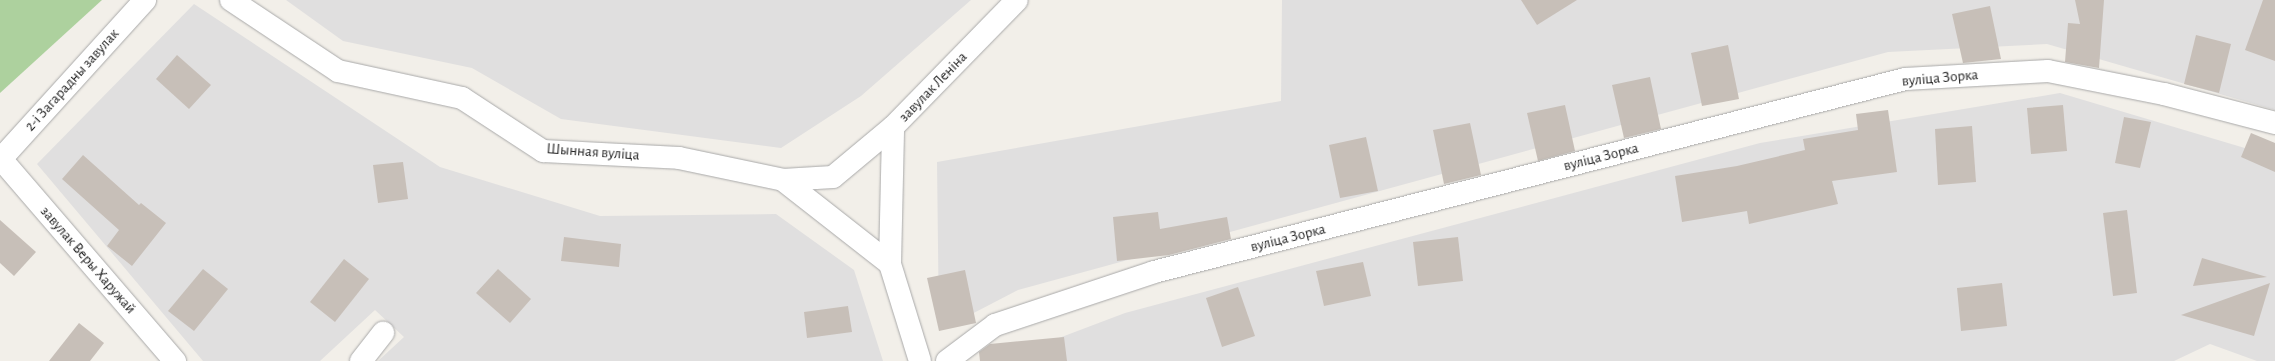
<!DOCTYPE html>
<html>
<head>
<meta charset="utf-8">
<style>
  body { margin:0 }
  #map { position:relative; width:2275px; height:361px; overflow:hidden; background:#f2efe9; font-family:"Alegreya Sans",sans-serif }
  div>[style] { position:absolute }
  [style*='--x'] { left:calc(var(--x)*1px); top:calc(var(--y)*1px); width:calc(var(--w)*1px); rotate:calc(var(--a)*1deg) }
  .residential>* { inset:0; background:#e0dfdf }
  .forest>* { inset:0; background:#add19e }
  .building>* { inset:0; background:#c7bfb8 }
  .roads { filter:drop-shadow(0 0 1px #a9a9a9) drop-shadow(0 0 1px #a9a9a9) }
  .street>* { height:22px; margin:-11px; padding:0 11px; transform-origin:11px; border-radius:11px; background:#fff }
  span { translate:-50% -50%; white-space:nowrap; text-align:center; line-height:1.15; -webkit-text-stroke:3.5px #fff; paint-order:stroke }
  .street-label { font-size:15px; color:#222 }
</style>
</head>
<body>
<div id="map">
  <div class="residential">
    <div style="clip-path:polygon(286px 0,971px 0,861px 96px,781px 148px,561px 119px,472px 68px,343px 41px)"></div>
    <div style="clip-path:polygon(1282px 0,2275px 0,2275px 110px,2047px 44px,1888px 52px,1018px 290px,939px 331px,937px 162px,1281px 101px)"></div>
    <div style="clip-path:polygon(194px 4px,440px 167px,600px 216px,776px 214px,854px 270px,883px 361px,378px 361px,404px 337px,375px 310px,320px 361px,203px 361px,37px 164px)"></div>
    <div style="clip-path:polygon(2060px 93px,2275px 157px,2275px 361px,2257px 361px,2210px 344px,2174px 361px,998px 361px,1125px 313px,1760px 143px)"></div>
  </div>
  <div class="forest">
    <div style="clip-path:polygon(0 0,102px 0,0 93px)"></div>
  </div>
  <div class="building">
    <div style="clip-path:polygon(1521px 0,1577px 0,1537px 25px)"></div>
    <div style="clip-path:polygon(2075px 0,2104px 0,2099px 68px,2065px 62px,2068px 23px,2080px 24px)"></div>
    <div style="clip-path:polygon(2263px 0,2275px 0,2275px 61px,2245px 50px)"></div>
    <div style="clip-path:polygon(1990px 6px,2001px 59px,1963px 63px,1952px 14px)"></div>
    <div style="clip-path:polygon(2196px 35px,2231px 44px,2219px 93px,2184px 84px)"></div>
    <div style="clip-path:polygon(1728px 45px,1739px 99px,1702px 106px,1691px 53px)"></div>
    <div style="clip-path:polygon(177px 55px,211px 85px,189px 109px,156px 79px)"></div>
    <div style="clip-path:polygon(1650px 77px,1661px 129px,1624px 138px,1612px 85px)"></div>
    <div style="clip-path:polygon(1565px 105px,1575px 151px,1538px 161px,1527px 113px)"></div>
    <div style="clip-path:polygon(2063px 105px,2067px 151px,2031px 154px,2027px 108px)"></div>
    <div style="clip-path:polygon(1888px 110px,1897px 172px,1832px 181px,1838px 204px,1749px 224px,1747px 211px,1682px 222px,1675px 176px,1737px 166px,1805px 150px,1803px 139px,1858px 130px,1856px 114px)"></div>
    <div style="clip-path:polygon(2124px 117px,2151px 122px,2140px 168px,2115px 163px)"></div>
    <div style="clip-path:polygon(1470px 123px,1481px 175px,1444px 184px,1433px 130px)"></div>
    <div style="clip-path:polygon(1972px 126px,1976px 182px,1938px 185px,1935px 129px)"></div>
    <div style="clip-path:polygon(2251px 133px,2275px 143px,2275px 172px,2241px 157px)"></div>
    <div style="clip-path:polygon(1366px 137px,1378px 191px,1340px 198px,1329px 145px)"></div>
    <div style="clip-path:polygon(83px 155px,139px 205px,141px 203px,166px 223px,132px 266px,107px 246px,119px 230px,62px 179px)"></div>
    <div style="clip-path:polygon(403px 162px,408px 199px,378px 203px,373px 165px)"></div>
    <div style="clip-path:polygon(2127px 210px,2137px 293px,2113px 296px,2103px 213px)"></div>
    <div style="clip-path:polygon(1158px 212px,1160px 229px,1227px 217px,1231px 239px,1169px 255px,1117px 261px,1113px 217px)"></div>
    <div style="clip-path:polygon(0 220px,36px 252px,14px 276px,0 263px)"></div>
    <div style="clip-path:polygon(564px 237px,621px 244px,619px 267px,561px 261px)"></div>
    <div style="clip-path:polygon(1458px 237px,1463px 281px,1418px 286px,1413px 242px)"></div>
    <div style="clip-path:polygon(2202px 258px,2267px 277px,2193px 286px)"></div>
    <div style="clip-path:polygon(344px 259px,369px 279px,335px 322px,310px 302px)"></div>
    <div style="clip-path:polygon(1363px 262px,1371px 296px,1324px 306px,1316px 271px)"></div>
    <div style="clip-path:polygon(203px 269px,228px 289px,194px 331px,168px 311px)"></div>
    <div style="clip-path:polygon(498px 269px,531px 299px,510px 323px,476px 293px)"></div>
    <div style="clip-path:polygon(965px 270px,976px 323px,939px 331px,927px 278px)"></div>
    <div style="clip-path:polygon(2002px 283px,2007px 326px,1961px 331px,1957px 288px)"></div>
    <div style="clip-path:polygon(2270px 283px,2254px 336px,2181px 315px)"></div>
    <div style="clip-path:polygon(1238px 287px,1255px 336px,1222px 347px,1206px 298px)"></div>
    <div style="clip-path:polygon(848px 306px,852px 332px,807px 338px,804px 312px)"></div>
    <div style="clip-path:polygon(79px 323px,104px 343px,90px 361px,49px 361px)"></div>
    <div style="clip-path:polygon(1064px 337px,1067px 361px,980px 361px,979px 352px,990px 344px)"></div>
  </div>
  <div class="roads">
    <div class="street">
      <div style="--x:231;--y:0;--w:128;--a:33.6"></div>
      <div style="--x:338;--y:71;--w:127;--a:12.3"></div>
      <div style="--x:462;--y:98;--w:97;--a:33.2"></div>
      <div style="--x:543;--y:151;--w:136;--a:2.9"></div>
      <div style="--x:679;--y:158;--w:106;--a:11.9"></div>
      <div style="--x:783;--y:180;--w:136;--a:38.1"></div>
      <div style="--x:1;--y:159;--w:267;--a:49.3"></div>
      <div style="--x:0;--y:160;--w:216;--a:-47.8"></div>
      <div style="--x:783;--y:180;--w:50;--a:-3.4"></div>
      <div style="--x:833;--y:177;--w:78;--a:-39.8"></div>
      <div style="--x:361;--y:361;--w:36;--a:-52"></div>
      <div style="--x:920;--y:361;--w:102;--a:-107.2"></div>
      <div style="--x:890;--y:264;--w:137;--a:-88.7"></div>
      <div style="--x:893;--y:127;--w:177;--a:-45.7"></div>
      <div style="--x:947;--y:361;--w:60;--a:-36.9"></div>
      <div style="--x:995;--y:325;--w:168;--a:-18.4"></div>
      <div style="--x:1154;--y:272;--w:775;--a:-14.41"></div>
      <div style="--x:1905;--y:79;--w:143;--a:-3.2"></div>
      <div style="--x:2048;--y:71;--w:118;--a:11.2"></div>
      <div style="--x:2164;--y:94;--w:115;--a:14.6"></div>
    </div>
  </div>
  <div class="street-label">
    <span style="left:1940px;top:78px;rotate:-5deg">вуліца Зорка</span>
    <span style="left:72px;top:80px;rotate:-48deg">2-і Загарадны завулак</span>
    <span style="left:933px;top:87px;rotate:-46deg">завулак Леніна</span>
    <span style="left:593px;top:152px;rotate:4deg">Шынная вуліца</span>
    <span style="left:1601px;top:157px;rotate:-14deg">вуліца Зорка</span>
    <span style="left:1288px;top:238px;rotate:-14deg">вуліца Зорка</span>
    <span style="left:88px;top:260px;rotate:49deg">завулак Веры Харужай</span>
  </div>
</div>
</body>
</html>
